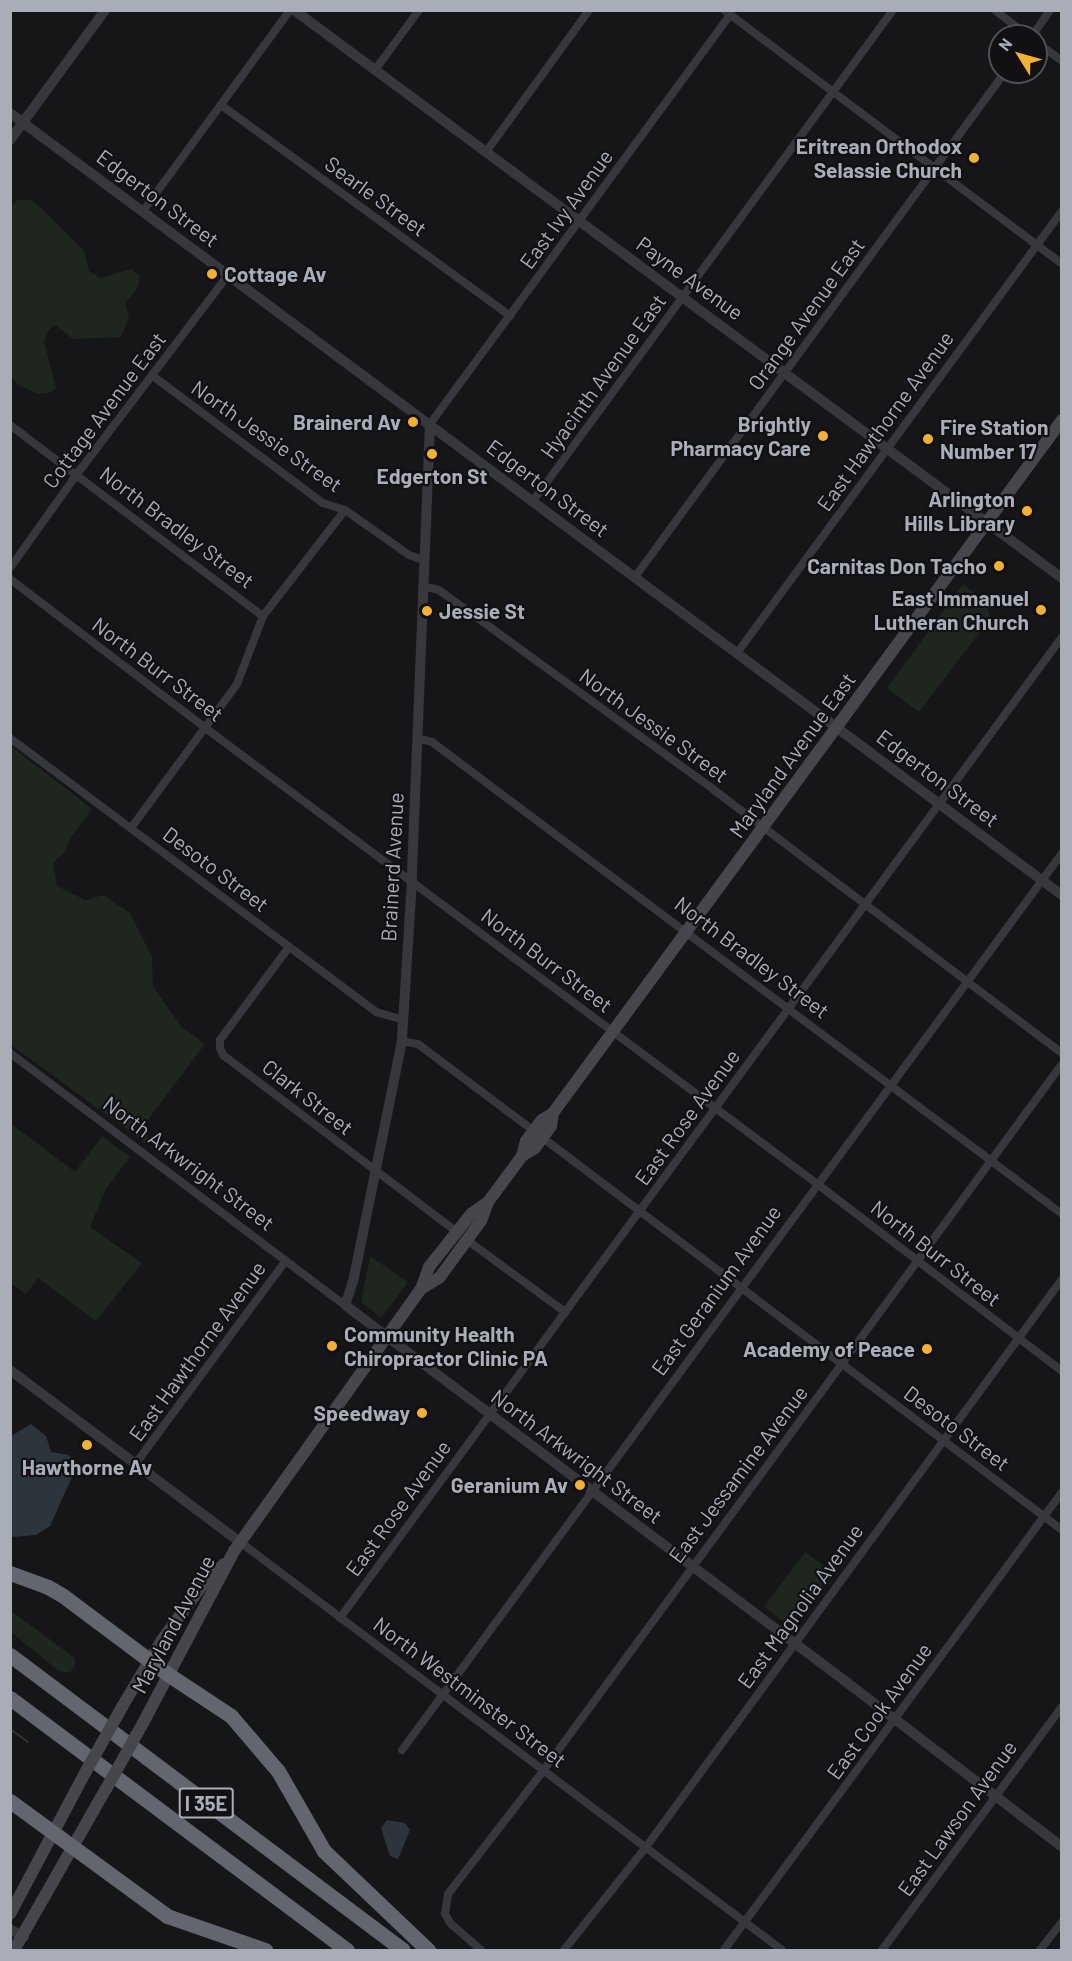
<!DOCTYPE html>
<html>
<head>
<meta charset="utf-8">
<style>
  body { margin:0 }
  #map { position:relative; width:1072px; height:1961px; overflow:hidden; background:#161618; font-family:Barlow,sans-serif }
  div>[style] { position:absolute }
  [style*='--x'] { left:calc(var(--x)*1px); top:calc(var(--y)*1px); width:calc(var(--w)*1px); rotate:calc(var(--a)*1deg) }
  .green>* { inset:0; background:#1e261f }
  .water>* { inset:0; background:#2c353c }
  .stream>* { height:2px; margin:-1px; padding:0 1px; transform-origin:1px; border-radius:1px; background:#2c353c }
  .minor>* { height:8px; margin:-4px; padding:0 4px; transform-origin:4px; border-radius:4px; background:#37383d }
  .tertiary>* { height:10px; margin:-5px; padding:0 5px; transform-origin:5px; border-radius:5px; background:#37383d }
  .secondary>* { height:12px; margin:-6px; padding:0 6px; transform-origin:6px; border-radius:6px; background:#45474d }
  .motorway>* { height:15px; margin:-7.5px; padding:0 7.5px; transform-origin:7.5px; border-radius:7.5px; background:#63666e }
  .secondary-bridge>* { height:12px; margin:-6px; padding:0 6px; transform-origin:6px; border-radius:6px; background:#45474d }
  .dots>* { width:16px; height:16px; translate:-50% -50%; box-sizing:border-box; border:3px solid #111113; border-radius:50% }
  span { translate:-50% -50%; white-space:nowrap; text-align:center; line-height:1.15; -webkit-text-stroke:4.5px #111113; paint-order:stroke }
  .shield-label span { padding:2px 4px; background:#111113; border:2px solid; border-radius:4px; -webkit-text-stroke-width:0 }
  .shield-label { font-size:20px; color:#a8adb8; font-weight:700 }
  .poi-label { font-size:21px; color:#a8adb8; font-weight:700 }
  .right { translate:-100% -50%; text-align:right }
  .left { translate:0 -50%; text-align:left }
  .street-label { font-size:21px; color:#a8adb8 }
  .frame { position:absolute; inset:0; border:12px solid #a8adb8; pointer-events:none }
  .north { position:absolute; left:988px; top:24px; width:60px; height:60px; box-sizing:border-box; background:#111113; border:2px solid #4d4f55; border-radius:50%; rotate:307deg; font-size:16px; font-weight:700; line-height:24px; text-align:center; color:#a8adb8 }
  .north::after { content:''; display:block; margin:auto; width:21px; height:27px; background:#f2b134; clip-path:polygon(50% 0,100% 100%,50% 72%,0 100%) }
</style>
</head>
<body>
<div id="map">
  <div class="green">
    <div style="clip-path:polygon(18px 200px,30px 200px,39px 206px,84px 251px,89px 271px,100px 278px,131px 269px,140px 276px,137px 289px,125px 303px,129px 318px,121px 337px,73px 339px,55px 325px,49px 330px,44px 341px,56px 388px,49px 393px,37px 393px,18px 385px,11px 376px,10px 207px)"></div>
    <div style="clip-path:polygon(963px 584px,987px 603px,990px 619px,919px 712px,887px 688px)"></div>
    <div style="clip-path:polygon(11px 746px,92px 809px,71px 837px,65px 852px,53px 863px,57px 886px,85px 900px,104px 895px,130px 913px,152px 957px,153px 987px,182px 1027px,205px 1044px,147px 1121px,147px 1144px,11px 1045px)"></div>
    <div style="clip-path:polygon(10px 1123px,75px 1172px,102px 1136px,130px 1157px,106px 1189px,90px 1227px,142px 1263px,96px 1321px,38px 1278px,26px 1294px,11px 1283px)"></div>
    <div style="clip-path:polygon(370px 1256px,408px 1282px,381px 1318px,361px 1302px)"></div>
    <div style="clip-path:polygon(805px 1552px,832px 1572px,791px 1627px,764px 1607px)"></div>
    <div style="clip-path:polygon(10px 1610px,75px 1658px,75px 1667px,69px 1673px,59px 1671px,11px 1632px)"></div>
  </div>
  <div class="water">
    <div style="clip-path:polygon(31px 1424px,46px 1436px,51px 1452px,69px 1455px,77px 1466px,50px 1526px,36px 1535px,11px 1537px,11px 1436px)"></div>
    <div style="clip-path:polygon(387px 1820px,405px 1823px,410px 1830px,398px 1859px,390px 1856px,381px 1828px)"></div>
  </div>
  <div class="stream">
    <div style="--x:10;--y:1729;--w:22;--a:36"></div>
  </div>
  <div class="minor">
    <div style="--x:724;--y:10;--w:423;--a:36.9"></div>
    <div style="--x:995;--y:10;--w:42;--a:38.2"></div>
    <div style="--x:1032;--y:36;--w:32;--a:-55"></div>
    <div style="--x:1036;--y:42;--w:32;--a:36"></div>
    <div style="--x:375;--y:70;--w:74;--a:-53.7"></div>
    <div style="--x:221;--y:105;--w:358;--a:36.1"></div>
    <div style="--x:486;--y:152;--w:175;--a:-54"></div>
    <div style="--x:143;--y:211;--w:249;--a:-53.8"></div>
    <div style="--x:153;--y:376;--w:212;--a:36.8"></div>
    <div style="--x:323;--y:503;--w:23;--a:18"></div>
    <div style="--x:345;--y:510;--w:78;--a:35.1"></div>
    <div style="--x:409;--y:555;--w:15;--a:20"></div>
    <div style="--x:430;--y:424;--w:507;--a:-53.74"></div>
    <div style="--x:10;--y:425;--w:317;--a:37.1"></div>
    <div style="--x:533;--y:501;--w:609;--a:-53.75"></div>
    <div style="--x:10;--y:568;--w:115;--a:-54.5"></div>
    <div style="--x:77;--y:474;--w:250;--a:-52.8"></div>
    <div style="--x:635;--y:577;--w:626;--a:-53.77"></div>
    <div style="--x:10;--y:579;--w:244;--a:37.3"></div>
    <div style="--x:204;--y:727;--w:763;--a:36.69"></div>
    <div style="--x:816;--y:1183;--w:310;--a:37.4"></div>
    <div style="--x:422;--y:586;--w:17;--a:13"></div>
    <div style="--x:439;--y:590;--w:340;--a:36"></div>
    <div style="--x:714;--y:790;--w:436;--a:37.1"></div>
    <div style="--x:737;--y:653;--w:549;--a:-53.67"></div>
    <div style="--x:10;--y:738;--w:457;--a:36.8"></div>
    <div style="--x:376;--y:1012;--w:29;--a:16"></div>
    <div style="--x:417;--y:738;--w:16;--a:15"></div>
    <div style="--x:432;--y:742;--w:787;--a:36.84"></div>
    <div style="--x:131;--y:828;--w:179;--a:-53.6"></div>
    <div style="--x:237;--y:684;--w:73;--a:-69.1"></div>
    <div style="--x:263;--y:616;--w:134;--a:-52.3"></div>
    <div style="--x:289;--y:947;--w:116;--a:126.6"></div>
    <div style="--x:220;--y:1040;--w:8;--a:90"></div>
    <div style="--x:220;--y:1048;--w:8;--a:67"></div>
    <div style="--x:223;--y:1055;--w:293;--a:37.1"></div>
    <div style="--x:402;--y:1041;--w:16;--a:11"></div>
    <div style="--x:418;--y:1044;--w:145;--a:36.9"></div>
    <div style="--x:10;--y:1053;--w:419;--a:37"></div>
    <div style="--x:543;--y:1138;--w:650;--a:37.06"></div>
    <div style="--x:467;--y:1240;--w:122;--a:36.3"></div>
    <div style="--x:136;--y:1463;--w:252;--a:-53.5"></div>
    <div style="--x:240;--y:1542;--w:678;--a:36.97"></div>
    <div style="--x:340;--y:1618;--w:1218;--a:-53.65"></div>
    <div style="--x:402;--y:1750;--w:1114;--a:-53.65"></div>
    <div style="--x:481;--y:1950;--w:40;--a:-139"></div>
    <div style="--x:451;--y:1924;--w:12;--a:-121"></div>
    <div style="--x:445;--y:1914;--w:20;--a:-81"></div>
    <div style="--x:448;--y:1894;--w:155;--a:-52.3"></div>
    <div style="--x:543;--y:1771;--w:877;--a:-53.72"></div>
    <div style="--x:564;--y:1950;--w:132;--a:-51.5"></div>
    <div style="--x:646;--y:1847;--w:704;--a:-53.78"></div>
    <div style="--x:724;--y:1950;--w:569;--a:-53.57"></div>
    <div style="--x:882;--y:1950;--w:302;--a:-53.5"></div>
    <div style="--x:1040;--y:1950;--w:36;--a:-52"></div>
  </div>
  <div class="tertiary">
    <div style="--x:294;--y:10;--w:955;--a:36.49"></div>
    <div style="--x:10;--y:113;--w:1311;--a:36.63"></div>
    <div style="--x:10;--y:140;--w:161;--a:-53.8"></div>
    <div style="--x:430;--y:424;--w:456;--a:92.3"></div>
    <div style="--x:412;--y:880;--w:161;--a:93.6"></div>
    <div style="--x:402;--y:1041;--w:245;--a:101.5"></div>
    <div style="--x:353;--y:1281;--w:25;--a:108"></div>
    <div style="--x:345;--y:1305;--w:626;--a:36.94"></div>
    <div style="--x:845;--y:1681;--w:273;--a:37.4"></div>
    <div style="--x:10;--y:1370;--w:287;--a:36.8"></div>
    <div style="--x:10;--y:1929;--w:16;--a:30"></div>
  </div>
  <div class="secondary">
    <div style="--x:522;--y:1156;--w:16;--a:-75"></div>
    <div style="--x:526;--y:1141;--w:26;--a:-53"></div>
    <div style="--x:542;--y:1120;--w:13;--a:-32"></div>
    <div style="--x:553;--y:1113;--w:860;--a:-53.7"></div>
    <div style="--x:421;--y:1289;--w:22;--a:-32"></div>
    <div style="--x:440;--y:1277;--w:46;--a:-53.9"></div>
    <div style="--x:467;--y:1240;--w:24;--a:-54"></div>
    <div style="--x:481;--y:1221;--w:20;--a:-70"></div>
    <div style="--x:488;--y:1202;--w:57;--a:-53.5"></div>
    <div style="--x:522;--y:1156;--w:15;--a:-32"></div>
    <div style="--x:535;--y:1148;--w:27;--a:-54"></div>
    <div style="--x:551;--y:1126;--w:13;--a:-81"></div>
    <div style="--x:122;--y:1707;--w:78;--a:-59.2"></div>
    <div style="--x:162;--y:1640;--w:64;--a:-53.8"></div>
    <div style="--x:200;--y:1588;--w:34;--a:-45"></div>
    <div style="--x:143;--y:1723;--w:195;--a:-62.1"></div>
    <div style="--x:234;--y:1551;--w:322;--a:-54.5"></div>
    <div style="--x:421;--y:1289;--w:23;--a:-70"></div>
    <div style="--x:429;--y:1267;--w:68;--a:-51.6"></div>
    <div style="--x:471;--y:1214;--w:21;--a:-35"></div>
    <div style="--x:10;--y:1914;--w:160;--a:-62"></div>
    <div style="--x:14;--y:1950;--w:185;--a:-60.3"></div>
  </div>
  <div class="motorway">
    <div style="--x:10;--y:1573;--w:40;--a:20.2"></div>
    <div style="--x:48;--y:1587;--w:16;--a:30"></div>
    <div style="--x:62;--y:1595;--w:134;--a:36.8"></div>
    <div style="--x:169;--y:1675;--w:74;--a:33.5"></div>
    <div style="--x:231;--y:1716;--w:72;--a:49.5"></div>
    <div style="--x:278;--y:1771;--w:92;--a:60.1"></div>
    <div style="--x:324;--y:1851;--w:144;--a:43.6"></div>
    <div style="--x:10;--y:1655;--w:491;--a:36.9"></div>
    <div style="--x:10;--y:1698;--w:421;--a:36.8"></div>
    <div style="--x:10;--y:1801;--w:195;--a:36.2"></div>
    <div style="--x:167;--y:1916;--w:104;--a:19.1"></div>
  </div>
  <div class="secondary-bridge">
    <div style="--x:85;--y:1773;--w:76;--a:-60.7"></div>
    <div style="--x:106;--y:1789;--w:76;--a:-60.7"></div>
  </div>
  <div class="dots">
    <div style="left:974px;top:158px;background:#f2b134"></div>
    <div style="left:212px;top:274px;background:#f2b134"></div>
    <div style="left:413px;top:422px;background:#f2b134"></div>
    <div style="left:823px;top:436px;background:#f2b134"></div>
    <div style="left:928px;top:439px;background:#f2b134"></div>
    <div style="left:432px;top:454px;background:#f2b134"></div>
    <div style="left:1027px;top:511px;background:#f2b134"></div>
    <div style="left:999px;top:566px;background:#f2b134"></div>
    <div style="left:1041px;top:610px;background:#f2b134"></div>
    <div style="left:427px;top:611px;background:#f2b134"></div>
    <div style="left:332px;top:1346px;background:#f2b134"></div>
    <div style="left:927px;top:1349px;background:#f2b134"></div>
    <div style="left:422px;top:1413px;background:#f2b134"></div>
    <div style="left:87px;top:1445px;background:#f2b134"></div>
    <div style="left:580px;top:1485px;background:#f2b134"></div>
  </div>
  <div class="shield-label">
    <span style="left:206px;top:1803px">I 35E</span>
  </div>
  <div class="poi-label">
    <span class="right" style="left:962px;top:158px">Eritrean Orthodox<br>Selassie Church</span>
    <span class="left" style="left:224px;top:274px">Cottage Av</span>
    <span class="right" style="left:401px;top:422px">Brainerd Av</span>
    <span class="right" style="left:811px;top:436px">Brightly<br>Pharmacy Care</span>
    <span class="left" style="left:940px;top:439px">Fire Station<br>Number 17</span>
    <span style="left:432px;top:476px">Edgerton St</span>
    <span class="right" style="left:1015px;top:511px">Arlington<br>Hills Library</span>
    <span class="right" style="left:987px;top:566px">Carnitas Don Tacho</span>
    <span class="right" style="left:1029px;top:610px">East Immanuel<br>Lutheran Church</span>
    <span class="left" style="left:439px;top:611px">Jessie St</span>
    <span class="left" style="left:344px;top:1346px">Community Health<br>Chiropractor Clinic PA</span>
    <span class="right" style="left:915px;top:1349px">Academy of Peace</span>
    <span class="right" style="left:410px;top:1413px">Speedway</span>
    <span style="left:87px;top:1467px">Hawthorne Av</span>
    <span class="right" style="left:568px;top:1485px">Geranium Av</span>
  </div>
  <div class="street-label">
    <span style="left:376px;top:196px;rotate:36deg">Searle Street</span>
    <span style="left:158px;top:198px;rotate:37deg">Edgerton Street</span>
    <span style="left:566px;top:209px;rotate:-54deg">East Ivy Avenue</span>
    <span style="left:690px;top:278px;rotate:36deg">Payne Avenue</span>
    <span style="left:806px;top:314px;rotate:-54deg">Orange Avenue East</span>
    <span style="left:603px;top:376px;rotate:-54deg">Hyacinth Avenue East</span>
    <span style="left:104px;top:410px;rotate:-53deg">Cottage Avenue East</span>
    <span style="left:885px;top:421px;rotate:-54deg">East Hawthorne Avenue</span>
    <span style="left:267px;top:436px;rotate:35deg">North Jessie Street</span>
    <span style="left:548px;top:488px;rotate:37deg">Edgerton Street</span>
    <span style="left:177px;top:527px;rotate:37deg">North Bradley Street</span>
    <span style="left:158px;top:669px;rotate:37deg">North Burr Street</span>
    <span style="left:654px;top:725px;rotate:36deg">North Jessie Street</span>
    <span style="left:792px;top:755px;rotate:-54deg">Maryland Avenue East</span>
    <span style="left:938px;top:778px;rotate:37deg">Edgerton Street</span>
    <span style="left:392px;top:867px;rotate:-87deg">Brainerd Avenue</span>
    <span style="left:216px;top:869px;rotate:37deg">Desoto Street</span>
    <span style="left:752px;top:957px;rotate:37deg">North Bradley Street</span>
    <span style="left:547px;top:960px;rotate:37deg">North Burr Street</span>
    <span style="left:308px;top:1097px;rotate:38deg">Clark Street</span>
    <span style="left:687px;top:1117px;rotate:-54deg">East Rose Avenue</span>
    <span style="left:189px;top:1163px;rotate:37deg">North Arkwright Street</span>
    <span style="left:936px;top:1253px;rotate:38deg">North Burr Street</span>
    <span style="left:716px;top:1290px;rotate:-54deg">East Geranium Avenue</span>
    <span style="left:197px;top:1351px;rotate:-54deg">East Hawthorne Avenue</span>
    <span style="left:957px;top:1428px;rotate:37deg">Desoto Street</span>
    <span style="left:577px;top:1456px;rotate:37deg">North Arkwright Street</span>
    <span style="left:738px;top:1474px;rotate:-53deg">East Jessamine Avenue</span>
    <span style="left:398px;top:1508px;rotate:-54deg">East Rose Avenue</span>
    <span style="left:800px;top:1606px;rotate:-54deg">East Magnolia Avenue</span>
    <span style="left:173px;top:1624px;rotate:-62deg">Maryland Avenue</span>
    <span style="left:470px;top:1692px;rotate:37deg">North Westminster Street</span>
    <span style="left:879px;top:1711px;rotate:-54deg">East Cook Avenue</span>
    <span style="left:957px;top:1818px;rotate:-54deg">East Lawson Avenue</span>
  </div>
  <div class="frame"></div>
  <div class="north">N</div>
</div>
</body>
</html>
